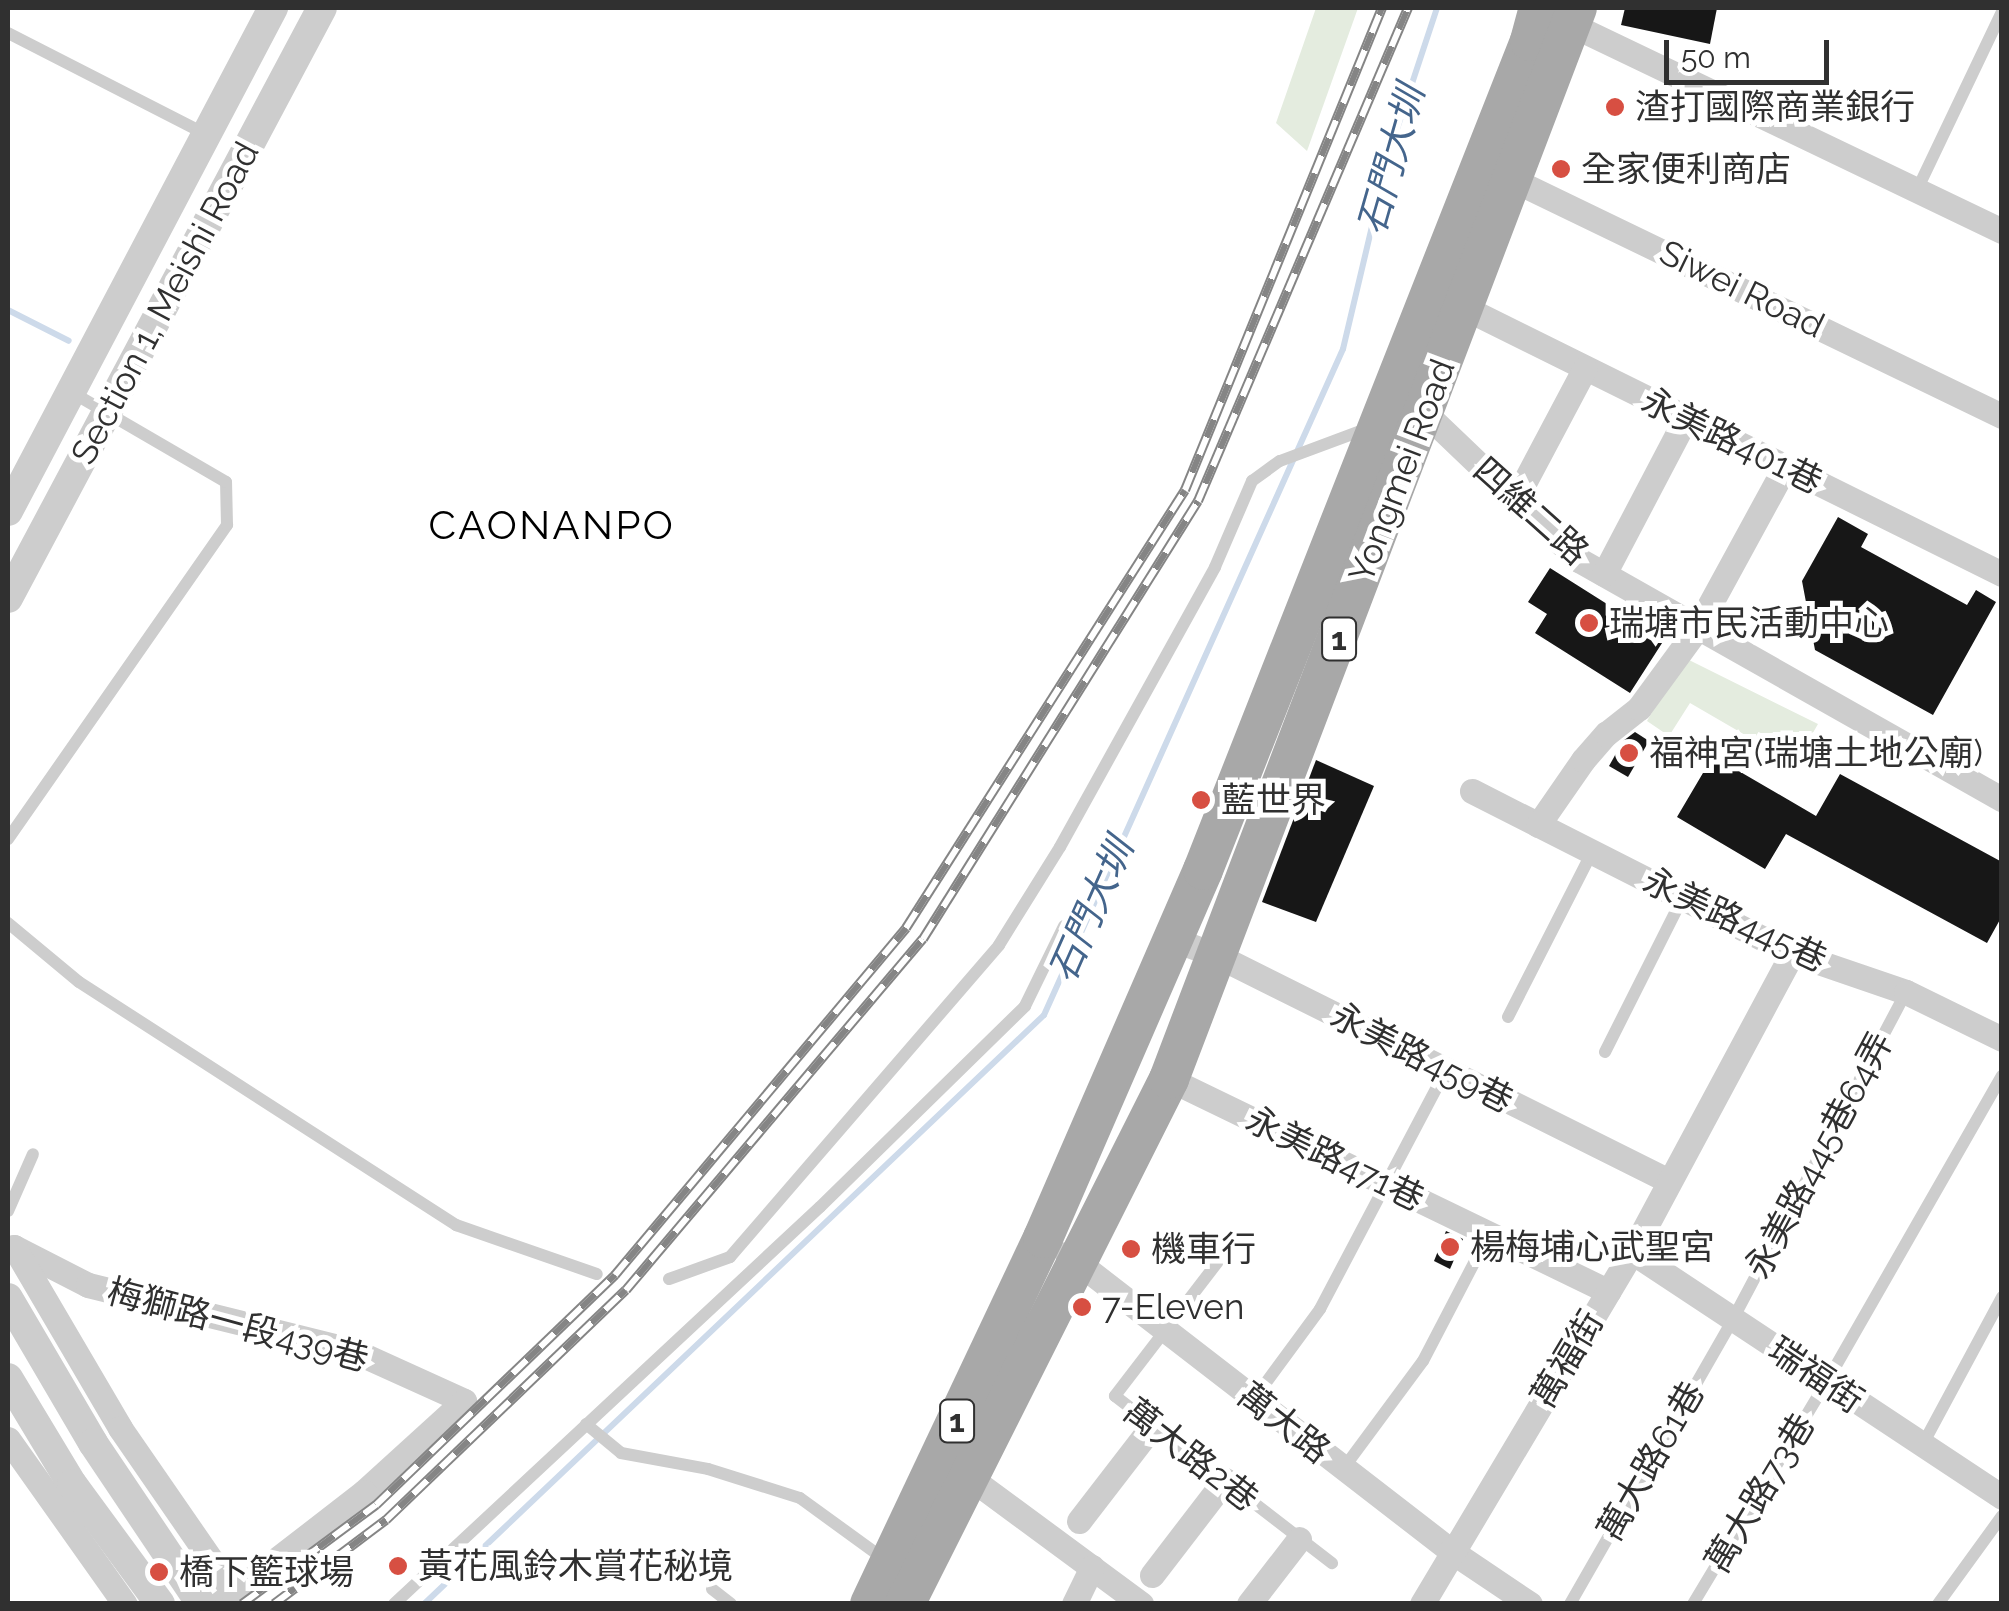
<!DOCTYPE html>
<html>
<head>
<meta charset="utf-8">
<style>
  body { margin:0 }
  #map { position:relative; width:2009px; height:1611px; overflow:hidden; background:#fff; font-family:Raleway,"Noto Sans TC",sans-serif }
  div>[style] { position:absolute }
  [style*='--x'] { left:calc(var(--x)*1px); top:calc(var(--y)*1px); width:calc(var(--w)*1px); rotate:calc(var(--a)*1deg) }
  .green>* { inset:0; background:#e4ecdf }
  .stream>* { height:6px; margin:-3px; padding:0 3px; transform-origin:3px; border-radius:3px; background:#cddaea }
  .building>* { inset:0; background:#171717 }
  .service>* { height:12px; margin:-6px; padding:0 6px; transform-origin:6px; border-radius:6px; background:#cdcdcd }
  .minor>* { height:25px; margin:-12.5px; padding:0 12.5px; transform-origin:12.5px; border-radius:12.5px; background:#cdcdcd }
  .tertiary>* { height:30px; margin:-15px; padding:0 15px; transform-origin:15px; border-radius:15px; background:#cdcdcd }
  .primary>* { height:40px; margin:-20px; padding:0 20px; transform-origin:20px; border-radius:20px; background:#a8a8a8 }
  .rail>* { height:10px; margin-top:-5px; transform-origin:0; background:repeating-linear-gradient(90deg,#fff 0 19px,#858585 0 38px); box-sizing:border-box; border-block:2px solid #858585 }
  .dots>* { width:28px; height:28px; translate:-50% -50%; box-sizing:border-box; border:5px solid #fff; border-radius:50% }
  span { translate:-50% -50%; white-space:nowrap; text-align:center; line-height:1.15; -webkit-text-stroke:10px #fff; paint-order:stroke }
  .shield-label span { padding:2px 8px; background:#fff; border:2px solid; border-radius:8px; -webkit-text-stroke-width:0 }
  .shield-label { font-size:32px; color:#303030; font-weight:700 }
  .poi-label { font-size:35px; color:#303030 }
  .left { translate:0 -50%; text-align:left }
  .street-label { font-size:35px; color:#303030 }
  .water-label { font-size:38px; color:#44658c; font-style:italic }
  .quarter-label { font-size:40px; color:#000; letter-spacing:2.5px }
  .frame { position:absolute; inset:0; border:10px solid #303030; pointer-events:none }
  .scale { position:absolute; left:1664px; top:40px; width:165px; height:45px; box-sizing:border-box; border:5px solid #303030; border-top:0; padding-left:12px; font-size:30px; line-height:35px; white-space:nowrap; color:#303030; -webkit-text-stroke:8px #fff; paint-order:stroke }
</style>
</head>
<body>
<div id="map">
  <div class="green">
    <div style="clip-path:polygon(1316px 8px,1358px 8px,1307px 151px,1276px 123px)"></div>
    <div style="clip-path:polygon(1683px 657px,1818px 724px,1795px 764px,1690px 703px,1669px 736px,1647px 721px)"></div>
  </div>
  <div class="stream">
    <div style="--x:8;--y:310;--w:68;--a:26.9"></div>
    <div style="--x:424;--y:1604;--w:855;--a:-43.53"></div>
    <div style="--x:1044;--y:1015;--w:730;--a:-65.82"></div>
    <div style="--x:1343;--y:349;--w:204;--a:-76.7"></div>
    <div style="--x:1390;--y:150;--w:150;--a:-71.7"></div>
  </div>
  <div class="building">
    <div style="clip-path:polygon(1625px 8px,1717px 8px,1710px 44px,1621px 25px)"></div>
    <div style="clip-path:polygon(1838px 517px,1868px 534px,1861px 547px,1967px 605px,1976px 590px,1996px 602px,1933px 715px,1815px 650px,1802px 581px)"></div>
    <div style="clip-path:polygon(1550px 568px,1664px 640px,1630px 693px,1535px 633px,1547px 614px,1528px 602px)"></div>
    <div style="clip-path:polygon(1635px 732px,1649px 741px,1628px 777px,1609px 766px,1623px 741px)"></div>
    <div style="clip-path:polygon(1713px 756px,1816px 816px,1840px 774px,2002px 862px,2002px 916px,1987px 943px,1786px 834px,1765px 869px,1677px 817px)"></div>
    <div style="clip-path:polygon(1316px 760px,1374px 786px,1316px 922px,1262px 902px)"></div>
    <div style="clip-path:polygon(1446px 1231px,1463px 1239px,1450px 1269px,1434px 1261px)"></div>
  </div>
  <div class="service">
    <div style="--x:8;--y:33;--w:221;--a:27.1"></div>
    <div style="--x:1917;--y:190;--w:197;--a:-64.5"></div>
    <div style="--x:8;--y:839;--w:383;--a:-55.1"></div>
    <div style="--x:227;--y:525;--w:43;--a:-91.3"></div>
    <div style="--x:226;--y:482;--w:177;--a:-149.8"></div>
    <div style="--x:8;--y:923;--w:92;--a:39.7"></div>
    <div style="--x:79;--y:982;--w:449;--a:32.8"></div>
    <div style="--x:456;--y:1225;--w:149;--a:19.2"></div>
    <div style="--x:1508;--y:1017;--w:185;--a:-63"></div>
    <div style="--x:1605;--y:1052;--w:171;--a:-63.3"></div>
    <div style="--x:8;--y:1211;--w:62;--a:-66.3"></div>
    <div style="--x:1233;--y:1242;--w:194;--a:127.5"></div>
    <div style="--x:1115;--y:1396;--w:274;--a:37.6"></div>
    <div style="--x:669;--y:1279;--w:65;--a:-19.8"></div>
    <div style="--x:730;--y:1257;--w:412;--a:-49.2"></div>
    <div style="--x:999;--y:945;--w:115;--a:-58.1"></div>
    <div style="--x:1060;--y:847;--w:320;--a:-61"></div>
    <div style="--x:1215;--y:567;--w:94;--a:-66.7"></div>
    <div style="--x:1252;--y:481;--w:34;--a:-36"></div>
    <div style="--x:1280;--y:461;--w:92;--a:-20.4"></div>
    <div style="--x:1254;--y:1399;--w:112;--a:-53.7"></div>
    <div style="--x:1320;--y:1309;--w:270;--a:-62.2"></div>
    <div style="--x:586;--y:1424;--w:45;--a:39.6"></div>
    <div style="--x:621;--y:1453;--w:88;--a:10.4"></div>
    <div style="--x:708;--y:1469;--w:96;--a:17.5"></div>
    <div style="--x:800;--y:1498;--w:104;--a:36"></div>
    <div style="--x:1923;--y:1444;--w:167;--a:-61.7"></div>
    <div style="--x:1343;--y:1469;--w:134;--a:-53.5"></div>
    <div style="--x:1423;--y:1361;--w:143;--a:-62.5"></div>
    <div style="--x:712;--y:1589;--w:24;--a:38"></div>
    <div style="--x:394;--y:1604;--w:582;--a:-42.98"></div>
    <div style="--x:820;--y:1207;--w:287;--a:-44.4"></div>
    <div style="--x:1025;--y:1006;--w:89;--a:-64"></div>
    <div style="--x:1570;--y:1604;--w:328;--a:-60.2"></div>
    <div style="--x:1733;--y:1319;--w:370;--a:-62.1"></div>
    <div style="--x:1693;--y:1604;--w:258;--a:-59"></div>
    <div style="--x:1826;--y:1383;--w:354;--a:-60.2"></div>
    <div style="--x:1938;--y:1604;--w:109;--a:-54"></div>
  </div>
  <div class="minor">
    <div style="--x:1572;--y:25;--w:477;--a:25.6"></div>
    <div style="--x:1499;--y:173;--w:559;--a:25.79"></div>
    <div style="--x:1463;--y:307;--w:602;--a:26.35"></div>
    <div style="--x:1414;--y:415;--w:11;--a:-10"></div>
    <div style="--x:1425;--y:413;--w:213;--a:43.7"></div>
    <div style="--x:1579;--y:560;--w:486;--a:29.5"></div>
    <div style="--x:1515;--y:500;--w:149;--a:-62.1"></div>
    <div style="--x:1604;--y:574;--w:176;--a:-62.3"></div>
    <div style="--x:1472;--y:791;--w:359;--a:26.9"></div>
    <div style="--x:1792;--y:953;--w:120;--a:18.9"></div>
    <div style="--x:1906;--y:992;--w:107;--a:26.1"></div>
    <div style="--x:1538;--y:825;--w:79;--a:-55.3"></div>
    <div style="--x:1583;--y:760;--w:35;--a:-49"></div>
    <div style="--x:1606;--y:734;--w:42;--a:-38.2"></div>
    <div style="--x:1639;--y:708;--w:97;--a:-53.8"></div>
    <div style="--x:1696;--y:630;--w:186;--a:-61.4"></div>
    <div style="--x:1173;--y:939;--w:50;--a:21"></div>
    <div style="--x:1220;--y:957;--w:502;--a:26.51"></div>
    <div style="--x:1169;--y:1079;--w:488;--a:25.8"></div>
    <div style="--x:14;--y:1247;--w:83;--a:27.2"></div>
    <div style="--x:88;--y:1285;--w:274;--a:13.9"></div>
    <div style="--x:354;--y:1351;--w:121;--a:24.4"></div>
    <div style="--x:464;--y:1401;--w:135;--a:137.7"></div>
    <div style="--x:364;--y:1492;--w:183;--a:142.3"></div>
    <div style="--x:14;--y:1247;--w:210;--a:59.6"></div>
    <div style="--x:120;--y:1428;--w:201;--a:55.4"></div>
    <div style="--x:1632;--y:1252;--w:444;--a:33.5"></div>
    <div style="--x:1067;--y:1254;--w:485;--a:37.7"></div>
    <div style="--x:1451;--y:1551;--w:95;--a:33.9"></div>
    <div style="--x:8;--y:1439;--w:202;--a:54.7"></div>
    <div style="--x:969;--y:1477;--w:214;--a:36.4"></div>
    <div style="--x:1079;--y:1521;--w:121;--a:-52.4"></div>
    <div style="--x:1152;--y:1575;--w:120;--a:-52.5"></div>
    <div style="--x:1074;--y:1604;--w:41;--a:-64.1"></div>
    <div style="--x:1249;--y:1604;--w:82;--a:-52.4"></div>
    <div style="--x:1422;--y:1604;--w:410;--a:-59.2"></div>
    <div style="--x:1632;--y:1252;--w:339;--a:-61.8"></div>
  </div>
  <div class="tertiary">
    <div style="--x:8;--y:511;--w:569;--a:-62.22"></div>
    <div style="--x:8;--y:598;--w:668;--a:-61.98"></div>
    <div style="--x:8;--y:1298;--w:168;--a:59.6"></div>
    <div style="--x:93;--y:1443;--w:194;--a:56.1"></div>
    <div style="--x:8;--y:1378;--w:124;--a:58.9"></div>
    <div style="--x:72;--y:1484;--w:149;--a:53.7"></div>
  </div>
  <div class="primary">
    <div style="--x:870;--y:1604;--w:405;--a:-64.7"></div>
    <div style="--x:1043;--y:1238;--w:401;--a:-66.5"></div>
    <div style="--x:1203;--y:870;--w:891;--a:-68.47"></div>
    <div style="--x:1530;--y:41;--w:34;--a:-75"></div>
    <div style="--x:905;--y:1604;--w:588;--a:-63.3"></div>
    <div style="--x:1169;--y:1079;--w:1146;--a:-69.15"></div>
  </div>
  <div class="rail">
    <div style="--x:242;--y:1604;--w:167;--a:-36.5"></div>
    <div style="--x:376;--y:1505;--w:332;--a:-43.9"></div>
    <div style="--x:615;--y:1275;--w:453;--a:-50"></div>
    <div style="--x:906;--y:928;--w:519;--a:-57.5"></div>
    <div style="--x:1185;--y:490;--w:521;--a:-67.77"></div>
    <div style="--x:274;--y:1604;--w:140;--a:-36.9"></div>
    <div style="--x:386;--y:1520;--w:332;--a:-43.8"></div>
    <div style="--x:626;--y:1290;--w:460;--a:-49.8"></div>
    <div style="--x:923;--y:939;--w:517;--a:-57.88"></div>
    <div style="--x:1198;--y:501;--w:536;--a:-66.93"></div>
  </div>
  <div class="dots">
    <div style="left:1615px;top:107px;background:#d74f42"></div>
    <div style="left:1561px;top:169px;background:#d74f42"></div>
    <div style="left:1589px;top:623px;background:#d74f42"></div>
    <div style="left:1629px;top:753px;background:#d74f42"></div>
    <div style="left:1201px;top:800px;background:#d74f42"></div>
    <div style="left:1450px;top:1247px;background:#d74f42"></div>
    <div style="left:1131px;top:1249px;background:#d74f42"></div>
    <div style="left:1082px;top:1307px;background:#d74f42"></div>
    <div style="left:398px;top:1566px;background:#d74f42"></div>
    <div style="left:159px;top:1572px;background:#d74f42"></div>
  </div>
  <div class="shield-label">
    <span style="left:1339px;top:639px">1</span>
    <span style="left:957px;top:1421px">1</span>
  </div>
  <div class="poi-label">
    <span class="left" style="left:1635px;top:107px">渣打國際商業銀行</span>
    <span class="left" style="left:1581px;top:169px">全家便利商店</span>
    <span class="left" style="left:1609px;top:623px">瑞塘市民活動中心</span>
    <span class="left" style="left:1649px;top:753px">福神宮(瑞塘土地公廟)</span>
    <span class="left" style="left:1221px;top:800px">藍世界</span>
    <span class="left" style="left:1470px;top:1247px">楊梅埔心武聖宮</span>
    <span class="left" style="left:1151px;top:1249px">機車行</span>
    <span class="left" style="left:1102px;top:1307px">7-Eleven</span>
    <span class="left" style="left:418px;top:1566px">黃花風鈴木賞花秘境</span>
    <span class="left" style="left:179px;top:1572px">橋下籃球場</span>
  </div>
  <div class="street-label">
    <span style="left:1742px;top:289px;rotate:26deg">Siwei Road</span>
    <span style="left:165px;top:303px;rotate:-62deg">Section 1, Meishi Road</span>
    <span style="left:1732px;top:441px;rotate:26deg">永美路401巷</span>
    <span style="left:1402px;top:471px;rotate:-69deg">Yongmei Road</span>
    <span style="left:1531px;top:511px;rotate:42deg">四維二路</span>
    <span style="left:1735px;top:920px;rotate:25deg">永美路445巷</span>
    <span style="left:1422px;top:1058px;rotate:27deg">永美路459巷</span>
    <span style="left:1819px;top:1155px;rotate:-62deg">永美路445巷64弄</span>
    <span style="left:1335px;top:1159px;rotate:26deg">永美路471巷</span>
    <span style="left:238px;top:1325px;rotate:15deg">梅獅路一段439巷</span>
    <span style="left:1567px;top:1359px;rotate:-59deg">萬福街</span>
    <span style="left:1816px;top:1375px;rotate:34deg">瑞福街</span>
    <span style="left:1284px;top:1423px;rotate:38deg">萬大路</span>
    <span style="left:1191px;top:1455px;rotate:38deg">萬大路2巷</span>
    <span style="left:1651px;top:1461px;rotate:-60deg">萬大路61巷</span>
    <span style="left:1760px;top:1493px;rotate:-59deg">萬大路73巷</span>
  </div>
  <div class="water-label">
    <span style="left:1391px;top:160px;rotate:-74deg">石門大圳</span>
    <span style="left:1091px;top:910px;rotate:-66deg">石門大圳</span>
  </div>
  <div class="quarter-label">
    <span style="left:552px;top:525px">CAONANPO</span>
  </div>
  <div class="frame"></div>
  <div class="scale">50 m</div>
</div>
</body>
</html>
